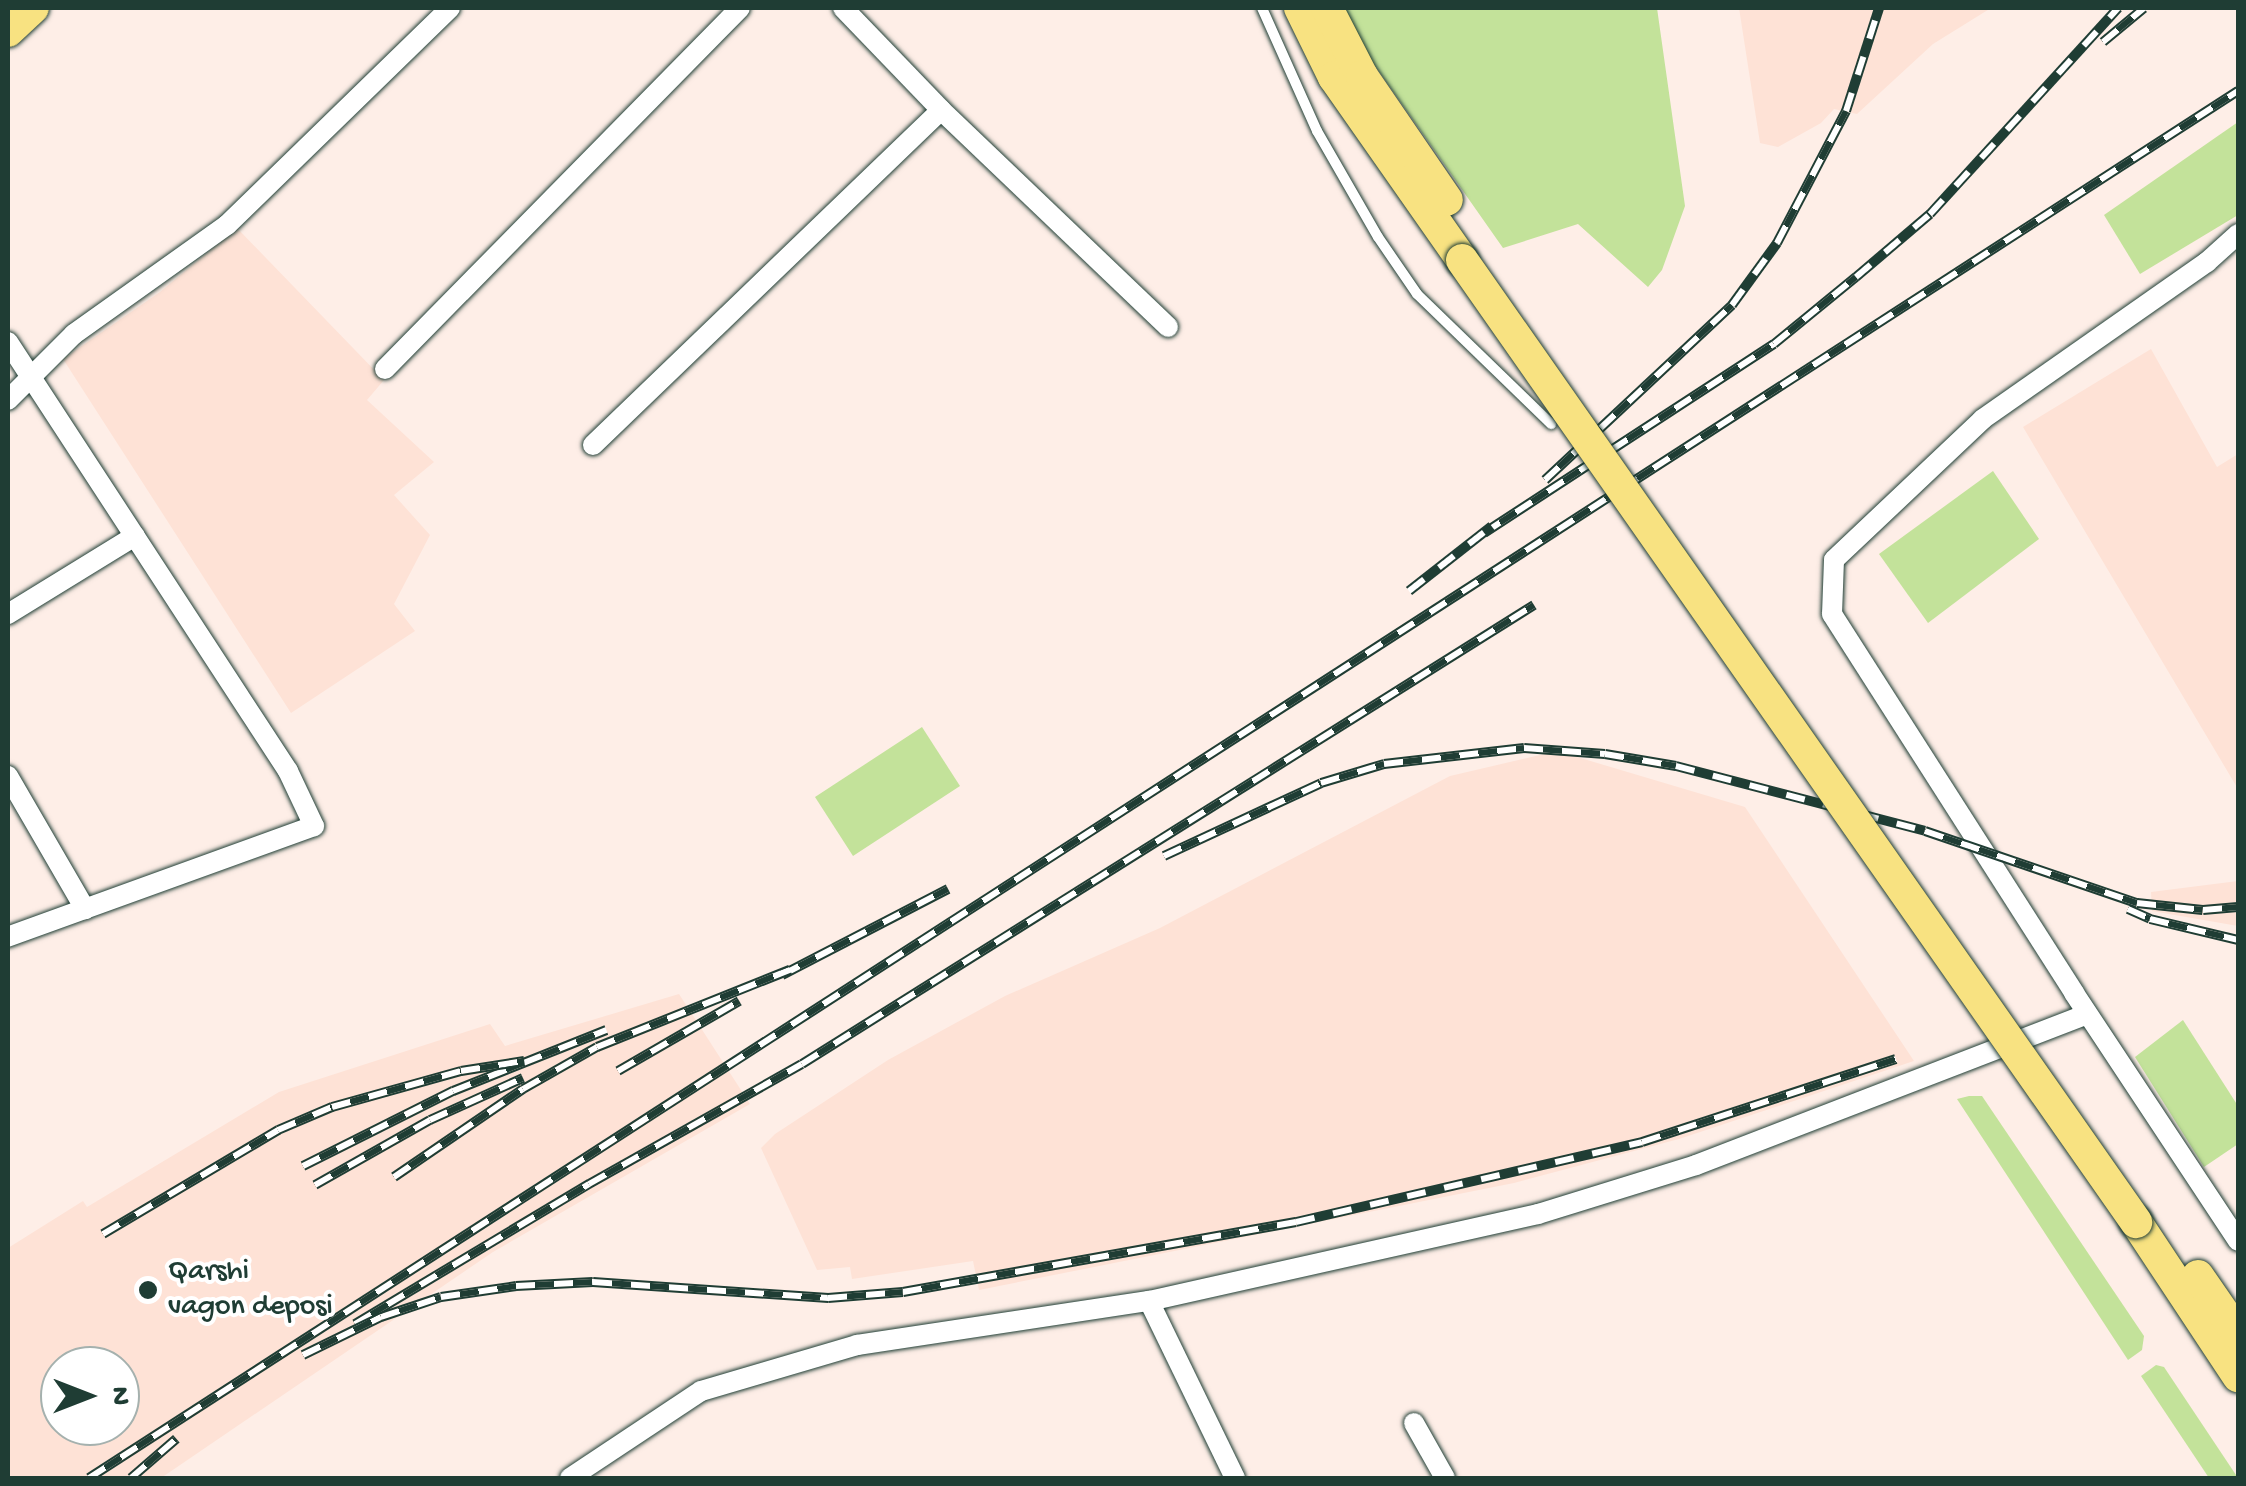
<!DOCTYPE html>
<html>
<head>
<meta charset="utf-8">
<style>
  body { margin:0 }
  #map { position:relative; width:2246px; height:1486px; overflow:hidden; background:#feeee7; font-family:"Gochi Hand",sans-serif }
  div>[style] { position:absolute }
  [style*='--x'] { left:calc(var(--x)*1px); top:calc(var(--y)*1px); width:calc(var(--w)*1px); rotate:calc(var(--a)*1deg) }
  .built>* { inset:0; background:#fee2d6 }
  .green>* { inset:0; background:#c3e29a }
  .roads { filter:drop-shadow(0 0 2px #1f3d34) drop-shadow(0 0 2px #1f3d34) }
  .lane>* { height:10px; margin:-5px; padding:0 5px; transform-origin:5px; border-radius:5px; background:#fff }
  .street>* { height:20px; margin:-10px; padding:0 10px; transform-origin:10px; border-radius:10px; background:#fff }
  .primary>* { height:32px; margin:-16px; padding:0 16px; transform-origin:16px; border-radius:16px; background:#f8e281 }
  .rail>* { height:10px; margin-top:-5px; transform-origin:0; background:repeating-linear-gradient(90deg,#fff 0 19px,#1f3d34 0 38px); box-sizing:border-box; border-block:2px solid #1f3d34 }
  .bridges { filter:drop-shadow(0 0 2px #1f3d34) drop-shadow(0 0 2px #1f3d34) }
  .primary-bridge>* { height:32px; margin:-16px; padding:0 16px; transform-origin:16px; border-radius:16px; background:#f8e281 }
  .dots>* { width:28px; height:28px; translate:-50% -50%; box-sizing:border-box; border:5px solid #fff; border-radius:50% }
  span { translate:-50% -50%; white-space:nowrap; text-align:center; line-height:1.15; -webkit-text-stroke:8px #fff; paint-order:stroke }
  .poi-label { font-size:30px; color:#1f3d34 }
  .left { translate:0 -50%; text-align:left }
  .frame { position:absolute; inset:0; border:10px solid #1f3d34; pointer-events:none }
  .north { position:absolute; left:40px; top:1346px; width:100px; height:100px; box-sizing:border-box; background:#fff; border:2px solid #a5b1ae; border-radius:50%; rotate:90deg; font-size:28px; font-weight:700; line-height:40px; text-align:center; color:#1f3d34 }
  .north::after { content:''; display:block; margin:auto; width:35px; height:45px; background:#1f3d34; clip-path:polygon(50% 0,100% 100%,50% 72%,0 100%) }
</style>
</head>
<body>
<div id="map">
  <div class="built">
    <div style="clip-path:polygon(1739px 8px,1991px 8px,1933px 44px,1857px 114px,1834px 109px,1821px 123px,1778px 147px,1760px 143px)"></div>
    <div style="clip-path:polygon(237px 228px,384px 380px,367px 400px,434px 462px,394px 495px,430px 535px,394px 604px,415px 631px,291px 713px,63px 359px,160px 292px)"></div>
    <div style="clip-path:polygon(2151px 349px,2217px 467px,2238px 454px,2238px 789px,2023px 427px)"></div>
    <div style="clip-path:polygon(1557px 751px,1745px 807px,1914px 1061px,1679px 1139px,1514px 1183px,979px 1290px,973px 1261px,852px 1279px,850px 1267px,817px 1270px,761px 1148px,775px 1134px,888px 1060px,1005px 996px,1160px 928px,1450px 776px)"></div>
    <div style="clip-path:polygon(2238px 881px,2238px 926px,2152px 911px,2151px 892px)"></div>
    <div style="clip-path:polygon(evenodd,679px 994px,750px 1104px,493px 1252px,161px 1478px,8px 1478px,8px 1248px,83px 1201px,87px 1207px,279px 1092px,490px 1024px,505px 1046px,679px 994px,120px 1366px,120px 1426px,60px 1426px,60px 1366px,120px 1366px)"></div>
  </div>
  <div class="green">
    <div style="clip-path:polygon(1343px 8px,1657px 8px,1685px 206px,1662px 270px,1648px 287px,1578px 224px,1503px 248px,1357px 40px)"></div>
    <div style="clip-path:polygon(2238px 122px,2238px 215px,2140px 274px,2104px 215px)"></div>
    <div style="clip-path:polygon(1993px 471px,2039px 539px,1928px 623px,1879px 554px)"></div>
    <div style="clip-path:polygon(922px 727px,960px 786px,853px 856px,815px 797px)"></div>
    <div style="clip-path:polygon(2183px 1020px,2238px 1106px,2238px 1144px,2204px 1167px,2135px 1057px)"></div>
    <div style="clip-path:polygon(1969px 1096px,1982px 1096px,2144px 1336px,2142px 1350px,2128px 1360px,1957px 1099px)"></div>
    <div style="clip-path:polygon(2156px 1365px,2164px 1367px,2238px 1478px,2209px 1478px,2141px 1376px)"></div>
  </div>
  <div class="roads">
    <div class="lane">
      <div style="--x:1262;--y:8;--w:135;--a:65.9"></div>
      <div style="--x:1317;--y:131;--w:122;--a:60.1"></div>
      <div style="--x:1378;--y:237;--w:69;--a:55.6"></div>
      <div style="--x:1417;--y:294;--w:187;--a:44.1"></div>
    </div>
    <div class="street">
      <div style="--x:843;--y:8;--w:141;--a:46.1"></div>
      <div style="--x:941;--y:110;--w:314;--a:43.7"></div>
      <div style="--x:2238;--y:234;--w:42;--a:137.9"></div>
      <div style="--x:2207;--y:262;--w:274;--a:145"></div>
      <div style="--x:1983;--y:419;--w:205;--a:136.6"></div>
      <div style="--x:1834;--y:560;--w:54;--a:92.1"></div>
      <div style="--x:1832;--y:614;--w:450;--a:57.4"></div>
      <div style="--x:2074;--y:993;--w:297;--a:56.5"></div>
      <div style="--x:8;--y:342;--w:512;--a:56.87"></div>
      <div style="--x:288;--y:771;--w:61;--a:64.7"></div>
      <div style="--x:314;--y:826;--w:326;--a:160.1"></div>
      <div style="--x:385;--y:369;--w:506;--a:-45.48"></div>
      <div style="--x:8;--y:400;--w:93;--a:-45"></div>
      <div style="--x:74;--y:334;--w:188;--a:-35.5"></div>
      <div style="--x:227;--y:225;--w:311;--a:-44.2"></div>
      <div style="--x:593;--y:445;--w:483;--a:-43.9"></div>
      <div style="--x:8;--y:614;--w:149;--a:-31.6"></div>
      <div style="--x:8;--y:776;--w:154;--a:59.9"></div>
      <div style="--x:1149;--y:1301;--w:197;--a:64.1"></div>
      <div style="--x:1414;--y:1423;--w:63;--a:60.6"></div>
      <div style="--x:570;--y:1478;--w:157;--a:-33.6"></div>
      <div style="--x:701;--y:1391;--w:163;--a:-16.4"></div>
      <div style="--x:857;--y:1345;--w:295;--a:-8.6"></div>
      <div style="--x:1149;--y:1301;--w:399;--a:-12.6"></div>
      <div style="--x:1538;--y:1214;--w:165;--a:-17.2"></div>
      <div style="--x:1696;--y:1165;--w:419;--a:-21.1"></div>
    </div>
    <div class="primary">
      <div style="--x:1300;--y:8;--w:77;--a:63.8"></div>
      <div style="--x:1334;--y:77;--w:223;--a:55"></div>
      <div style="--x:1327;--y:8;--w:76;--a:62.8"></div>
      <div style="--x:1362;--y:76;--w:150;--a:55.6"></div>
      <div style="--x:8;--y:31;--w:34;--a:-43"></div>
      <div style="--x:2136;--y:1222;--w:185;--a:56.5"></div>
      <div style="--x:2198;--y:1276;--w:70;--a:55.4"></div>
    </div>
  </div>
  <div class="rail">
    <div style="--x:2103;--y:42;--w:53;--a:-39.7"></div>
    <div style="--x:1545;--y:480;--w:256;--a:-43.1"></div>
    <div style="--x:1732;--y:305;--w:77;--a:-54"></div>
    <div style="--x:1777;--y:243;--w:149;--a:-62.4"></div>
    <div style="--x:1846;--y:111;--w:108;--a:-72.2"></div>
    <div style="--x:1484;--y:533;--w:346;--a:-33.1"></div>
    <div style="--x:1774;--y:344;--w:106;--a:-39.3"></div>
    <div style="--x:1856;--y:277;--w:97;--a:-40.4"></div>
    <div style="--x:1930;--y:214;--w:279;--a:-47.6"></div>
    <div style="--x:1409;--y:591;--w:105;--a:-38.1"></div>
    <div style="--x:1164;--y:856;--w:173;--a:-24.9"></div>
    <div style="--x:1321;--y:783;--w:66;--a:-16.8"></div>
    <div style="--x:1384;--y:764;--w:141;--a:-6.5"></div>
    <div style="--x:1524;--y:748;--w:81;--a:4.2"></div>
    <div style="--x:1605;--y:754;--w:72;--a:9.6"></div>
    <div style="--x:1676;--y:766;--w:257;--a:14.6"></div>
    <div style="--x:1925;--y:831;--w:224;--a:18.8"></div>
    <div style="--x:2137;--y:903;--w:66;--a:6.1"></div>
    <div style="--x:2203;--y:910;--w:35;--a:-5"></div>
    <div style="--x:2128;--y:909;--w:24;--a:24"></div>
    <div style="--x:2150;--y:919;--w:90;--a:13.4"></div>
    <div style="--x:782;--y:975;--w:187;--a:-27.4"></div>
    <div style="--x:618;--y:1071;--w:140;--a:-30"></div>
    <div style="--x:303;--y:1166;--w:168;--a:-26.6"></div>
    <div style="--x:453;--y:1091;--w:165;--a:-21.7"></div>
    <div style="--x:394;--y:1177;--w:156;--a:-34.3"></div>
    <div style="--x:523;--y:1089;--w:85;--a:-29.6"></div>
    <div style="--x:597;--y:1047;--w:208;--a:-21.8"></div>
    <div style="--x:315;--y:1185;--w:132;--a:-29.5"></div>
    <div style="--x:430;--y:1120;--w:102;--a:-24.3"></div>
    <div style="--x:103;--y:1234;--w:204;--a:-30.7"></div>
    <div style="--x:278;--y:1130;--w:59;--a:-23.1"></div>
    <div style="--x:332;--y:1107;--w:134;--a:-15.6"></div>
    <div style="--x:461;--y:1071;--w:64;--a:-9"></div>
    <div style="--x:355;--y:1324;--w:273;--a:-30.9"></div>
    <div style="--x:589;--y:1184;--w:244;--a:-29.4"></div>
    <div style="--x:802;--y:1064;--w:864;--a:-32.09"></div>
    <div style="--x:303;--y:1355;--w:87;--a:-26"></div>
    <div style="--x:381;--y:1317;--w:63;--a:-18.4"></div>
    <div style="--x:441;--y:1297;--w:76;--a:-8.3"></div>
    <div style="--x:516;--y:1286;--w:77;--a:-3"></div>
    <div style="--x:593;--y:1282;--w:236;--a:3.9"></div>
    <div style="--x:828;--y:1298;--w:75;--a:-4.6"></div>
    <div style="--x:903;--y:1292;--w:399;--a:-10.1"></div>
    <div style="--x:1296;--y:1222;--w:355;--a:-13"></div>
    <div style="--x:1642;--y:1142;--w:267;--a:-18.1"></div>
    <div style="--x:89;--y:1478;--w:2558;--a:-32.84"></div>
    <div style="--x:131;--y:1478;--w:60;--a:-40.9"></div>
  </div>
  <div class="bridges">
    <div class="primary-bridge">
      <div style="--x:1462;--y:260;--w:1175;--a:54.98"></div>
    </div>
  </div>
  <div class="dots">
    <div style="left:148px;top:1290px;background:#1f3d34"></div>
  </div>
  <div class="poi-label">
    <span class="left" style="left:168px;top:1290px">Qarshi<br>vagon deposi</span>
  </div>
  <div class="frame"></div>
  <div class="north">N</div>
</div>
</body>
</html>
